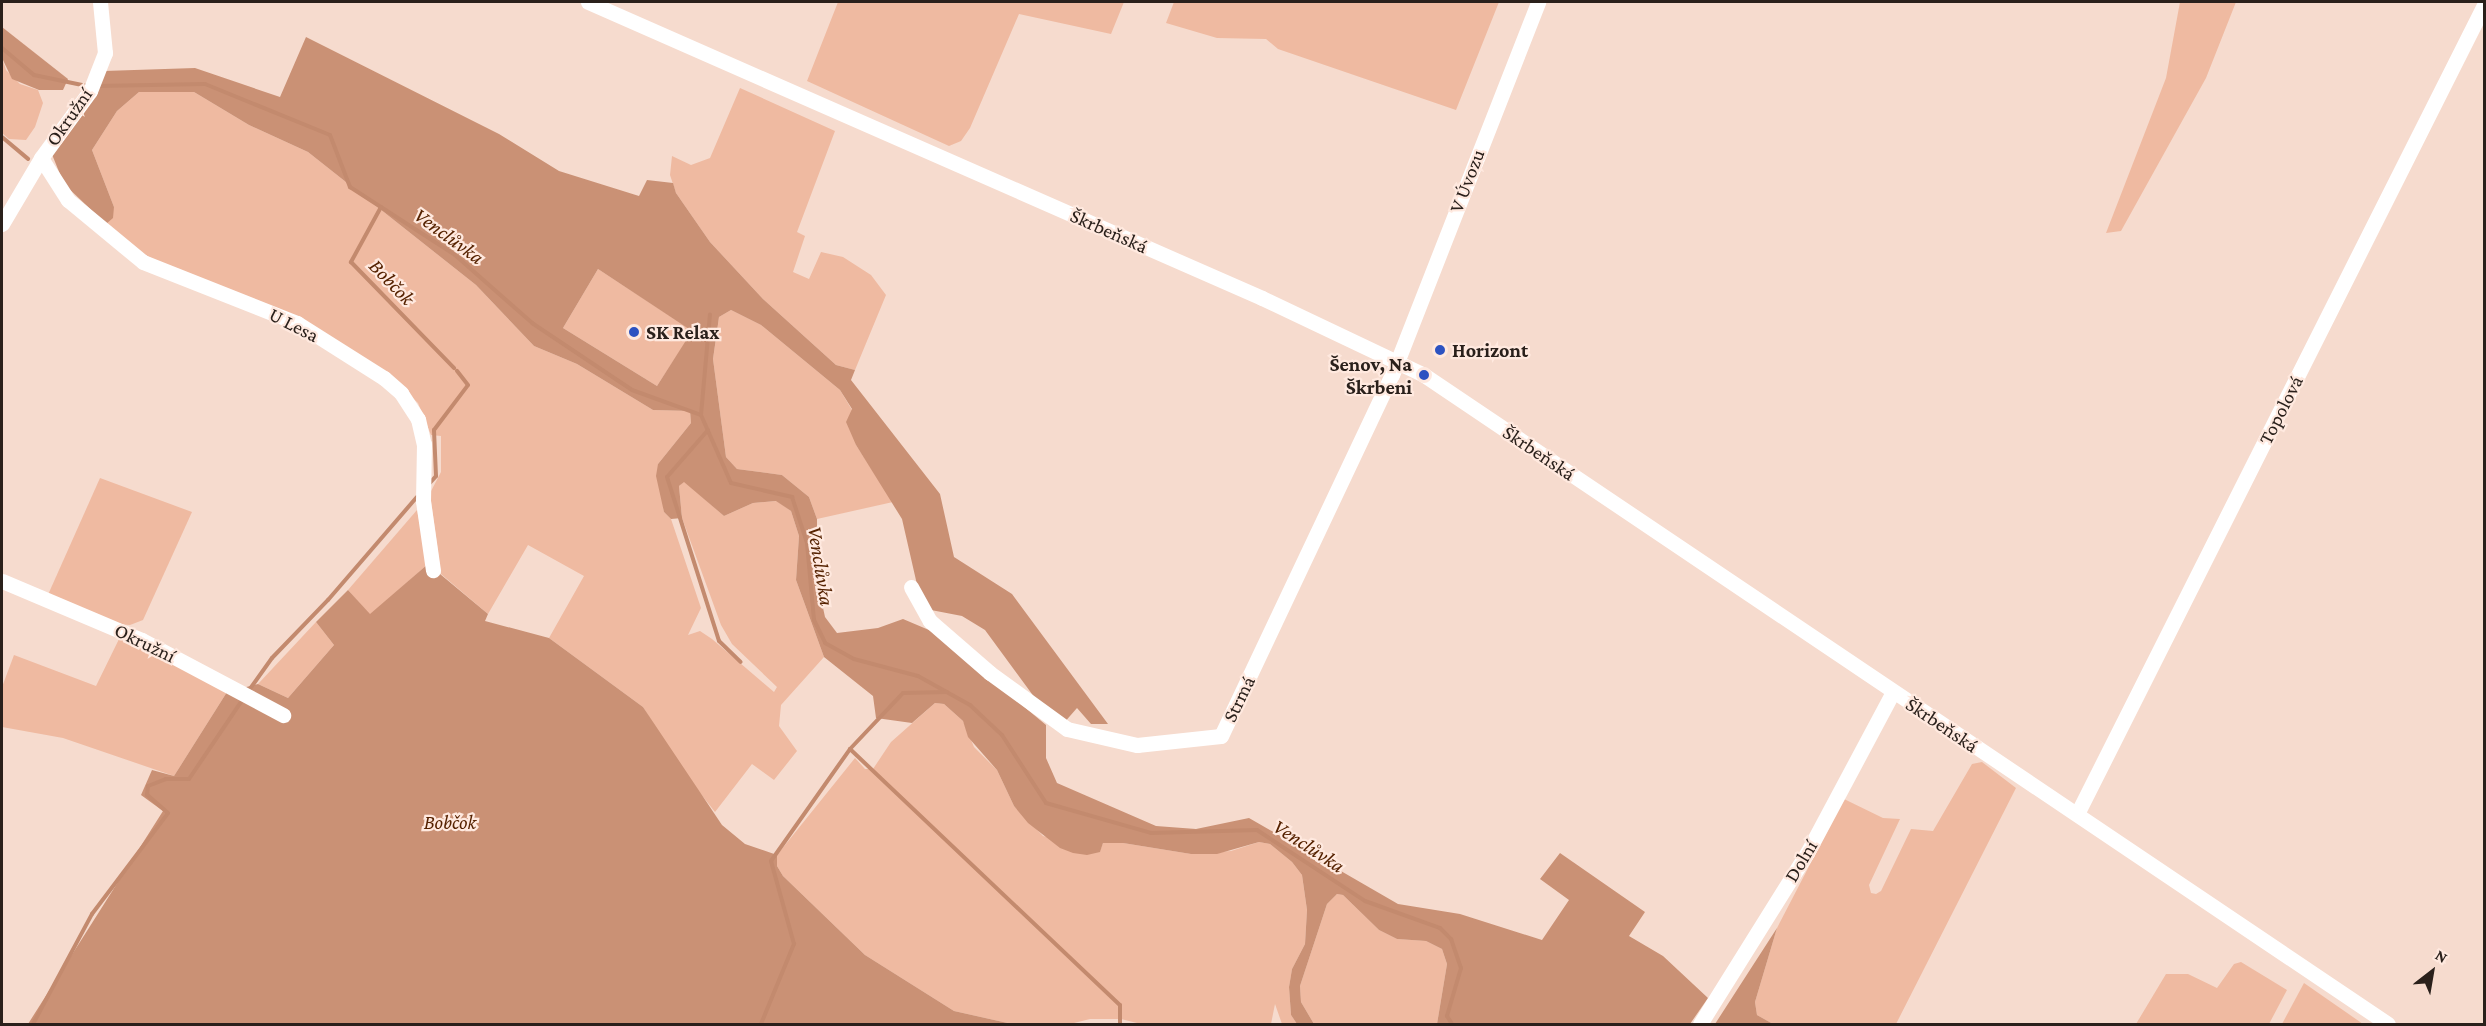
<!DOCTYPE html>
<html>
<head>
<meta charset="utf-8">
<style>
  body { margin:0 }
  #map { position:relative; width:2486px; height:1026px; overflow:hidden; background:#f6dbce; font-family:"Crimson Pro",serif }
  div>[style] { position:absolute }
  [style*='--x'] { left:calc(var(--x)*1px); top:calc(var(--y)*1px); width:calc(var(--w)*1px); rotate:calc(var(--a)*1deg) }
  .green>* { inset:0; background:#efbaa1 }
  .forest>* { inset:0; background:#ca9175 }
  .stream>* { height:4px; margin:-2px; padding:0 2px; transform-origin:2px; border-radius:2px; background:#c38a6e }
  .minor>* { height:15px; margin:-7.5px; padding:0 7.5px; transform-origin:7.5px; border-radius:7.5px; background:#fff }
  .dots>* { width:16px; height:16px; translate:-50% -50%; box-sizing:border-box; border:3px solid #ffe9df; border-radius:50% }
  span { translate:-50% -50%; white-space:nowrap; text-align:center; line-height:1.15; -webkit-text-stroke:4.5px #ffe9df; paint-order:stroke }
  .street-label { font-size:20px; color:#2a201b }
  .poi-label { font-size:20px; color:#2a201b; font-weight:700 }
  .left { translate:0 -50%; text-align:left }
  .right { translate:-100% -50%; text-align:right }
  .park-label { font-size:20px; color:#562201; font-style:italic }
  .water-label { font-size:21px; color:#562201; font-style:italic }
  .frame { position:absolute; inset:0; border:3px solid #2a201b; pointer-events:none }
  .north { position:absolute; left:2402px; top:942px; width:60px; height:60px; -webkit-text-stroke:4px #ffe9df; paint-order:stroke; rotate:31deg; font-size:16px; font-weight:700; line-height:24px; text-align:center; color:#2a201b }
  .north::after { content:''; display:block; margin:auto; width:21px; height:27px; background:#2a201b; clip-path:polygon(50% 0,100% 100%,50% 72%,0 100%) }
</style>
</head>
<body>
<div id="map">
  <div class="green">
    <div style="clip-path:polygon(838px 2px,1124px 2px,1111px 34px,1019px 14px,970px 128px,961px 141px,949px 146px,807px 81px)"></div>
    <div style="clip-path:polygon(1174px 2px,1499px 2px,1456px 110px,1278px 49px,1266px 39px,1217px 38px,1166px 23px)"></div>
    <div style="clip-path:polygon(2180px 2px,2236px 2px,2206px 78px,2121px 231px,2106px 233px,2166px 78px)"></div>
    <div style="clip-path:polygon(2px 58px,6px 70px,20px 84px,38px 90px,43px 103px,35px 127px,26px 140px,9px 139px,2px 133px)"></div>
    <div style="clip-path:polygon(740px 88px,835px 131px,797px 232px,805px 236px,793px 272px,809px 279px,821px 252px,843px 257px,871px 275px,886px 295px,855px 370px,836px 365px,763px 299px,710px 242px,676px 193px,670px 175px,672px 156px,691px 165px,710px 158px)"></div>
    <div style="clip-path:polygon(139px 92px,194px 92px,249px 125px,308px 152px,476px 285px,534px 346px,577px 364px,653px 410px,690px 411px,691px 423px,658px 464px,664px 512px,671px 519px,701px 608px,688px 635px,700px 631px,712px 639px,774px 692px,777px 687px,732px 644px,721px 625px,682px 518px,679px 486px,684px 481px,724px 516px,753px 503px,777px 501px,791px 511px,799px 536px,796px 580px,824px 657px,781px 705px,779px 726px,797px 751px,774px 780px,752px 764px,715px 812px,682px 770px,643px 707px,549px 638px,584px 576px,528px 545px,488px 614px,441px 574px,430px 493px,441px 472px,441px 436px,431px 435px,418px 403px,388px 375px,143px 254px,106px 224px,114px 207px,92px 150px,117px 111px)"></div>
    <div style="clip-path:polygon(598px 269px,693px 331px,657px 386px,563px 328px)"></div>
    <div style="clip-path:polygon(731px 310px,761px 325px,840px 390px,852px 410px,856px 445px,893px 502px,817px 519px,809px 497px,782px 475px,737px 469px,726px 457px,713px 359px,719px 317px)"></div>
    <div style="clip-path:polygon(100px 478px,192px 512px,143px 620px,130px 625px,115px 624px,47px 597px)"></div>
    <div style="clip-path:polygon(417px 510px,428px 564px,370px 615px,348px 590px)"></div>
    <div style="clip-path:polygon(316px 622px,334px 645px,288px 698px,258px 684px)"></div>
    <div style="clip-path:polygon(121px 635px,227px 692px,174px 776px,63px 738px,2px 727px,2px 687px,14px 655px,96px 686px)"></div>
    <div style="clip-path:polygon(935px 703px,944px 704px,963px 721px,974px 747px,997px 770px,1014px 806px,1043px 836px,1100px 851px,1103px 843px,1123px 843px,1191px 854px,1231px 851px,1259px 842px,1270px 844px,1292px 862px,1302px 875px,1307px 910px,1305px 944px,1292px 969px,1289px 987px,1291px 1015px,1297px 1024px,1282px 1024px,1275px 1004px,1271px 1024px,1141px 1024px,1121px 1019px,1090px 1019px,1070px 1024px,1012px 1024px,954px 1011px,865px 955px,783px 876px,777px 866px,777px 855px,855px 758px,865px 769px,873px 769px,891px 742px)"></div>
    <div style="clip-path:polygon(1982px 762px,2016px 788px,1896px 1024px,1773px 1024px,1757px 1015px,1755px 1002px,1777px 928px,1844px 799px,1883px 818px,1900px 819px,1869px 885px,1871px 893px,1876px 894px,1881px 891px,1911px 829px,1933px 831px,1972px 764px)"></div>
    <div style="clip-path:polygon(1337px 894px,1343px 895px,1379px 930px,1397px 939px,1426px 941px,1442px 949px,1447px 964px,1437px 1024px,1314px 1024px,1301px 1002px,1300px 986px,1327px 904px)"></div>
    <div style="clip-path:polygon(2241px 962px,2287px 990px,2269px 1024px,2136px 1024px,2166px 974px,2188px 974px,2217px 988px,2234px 964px)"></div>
    <div style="clip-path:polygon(2304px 983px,2363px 1024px,2282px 1024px)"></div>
  </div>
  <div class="forest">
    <div style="clip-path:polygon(2px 27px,68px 79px,63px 90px,39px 90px,12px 79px,2px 58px)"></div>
    <div style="clip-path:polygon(evenodd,306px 37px,499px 134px,559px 171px,639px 196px,647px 180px,673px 183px,676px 193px,710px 242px,763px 299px,836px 365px,855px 370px,851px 380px,940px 494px,954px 557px,1012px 594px,1108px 724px,1091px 724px,1077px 708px,1063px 724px,1043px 709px,985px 630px,962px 616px,931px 610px,918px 589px,902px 519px,856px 445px,846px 422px,852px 409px,840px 390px,761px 325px,731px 310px,719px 317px,713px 359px,726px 457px,737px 469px,782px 475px,809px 497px,817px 519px,817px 580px,825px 617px,837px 633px,878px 628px,903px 619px,936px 633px,1046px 725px,1046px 758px,1057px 783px,1156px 826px,1196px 829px,1249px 818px,1398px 904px,1460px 914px,1542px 940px,1569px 900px,1540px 879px,1560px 853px,1645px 912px,1629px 936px,1663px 956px,1708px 998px,1690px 1024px,1437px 1024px,1447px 964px,1442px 949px,1426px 941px,1397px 939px,1379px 930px,1343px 895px,1337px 894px,1327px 904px,1300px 986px,1301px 1002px,1314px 1024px,1297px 1024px,1291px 1015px,1289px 987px,1292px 969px,1305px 944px,1307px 910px,1302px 875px,1292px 862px,1270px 844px,1259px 842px,1217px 854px,1191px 854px,1123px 843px,1103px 843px,1100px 852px,1087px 855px,1073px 853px,1060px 848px,1028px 823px,1014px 806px,997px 770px,968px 737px,963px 721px,944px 704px,935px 703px,912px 723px,876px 718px,873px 696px,824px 657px,796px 580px,799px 536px,791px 511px,776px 501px,753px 503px,724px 516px,684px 482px,679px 486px,682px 518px,671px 519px,664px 512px,656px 476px,658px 464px,691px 423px,690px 411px,653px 410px,577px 364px,534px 346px,476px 285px,308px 152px,249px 125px,194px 92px,139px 92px,117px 111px,92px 150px,114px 207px,113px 218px,106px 224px,64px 184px,51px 152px,104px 71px,195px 68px,280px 97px,306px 37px,598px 269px,692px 331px,657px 386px,563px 328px,598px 269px)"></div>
    <div style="clip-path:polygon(428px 564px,488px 614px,485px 621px,549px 638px,643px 707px,722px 825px,745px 844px,777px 855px,777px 866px,783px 876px,865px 955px,954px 1011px,1012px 1024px,28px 1024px,163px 811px,141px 795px,152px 770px,174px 776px,227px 692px,258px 684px,288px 698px,334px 645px,316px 622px,348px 590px,370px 614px)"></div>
    <div style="clip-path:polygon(1777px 928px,1755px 1002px,1757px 1015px,1773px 1024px,1715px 1024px)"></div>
  </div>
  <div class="stream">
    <div style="--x:2;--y:48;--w:42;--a:40.2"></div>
    <div style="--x:34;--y:75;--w:54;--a:11.7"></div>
    <div style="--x:97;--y:86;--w:108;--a:-1.1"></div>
    <div style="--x:205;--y:84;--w:135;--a:22.2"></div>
    <div style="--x:330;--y:135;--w:56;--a:69"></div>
    <div style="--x:350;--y:187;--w:125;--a:32.9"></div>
    <div style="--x:455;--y:255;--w:103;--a:41.4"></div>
    <div style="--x:532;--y:323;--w:120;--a:33.8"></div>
    <div style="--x:632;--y:390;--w:73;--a:19.9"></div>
    <div style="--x:701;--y:415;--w:74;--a:66.2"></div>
    <div style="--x:731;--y:483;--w:63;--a:12.9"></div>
    <div style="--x:792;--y:497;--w:48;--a:71.9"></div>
    <div style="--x:807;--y:543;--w:77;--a:84.8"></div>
    <div style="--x:814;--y:620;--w:25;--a:64"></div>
    <div style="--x:825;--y:643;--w:33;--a:29"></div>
    <div style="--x:854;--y:659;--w:66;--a:14.9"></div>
    <div style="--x:918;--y:676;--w:60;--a:29.1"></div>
    <div style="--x:970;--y:705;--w:44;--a:43.2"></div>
    <div style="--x:1002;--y:735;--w:81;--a:57.1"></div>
    <div style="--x:1046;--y:803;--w:109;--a:15.9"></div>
    <div style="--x:1151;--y:833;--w:106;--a:-1.6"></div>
    <div style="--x:1257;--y:830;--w:129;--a:33.3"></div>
    <div style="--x:1365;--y:901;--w:80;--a:19.8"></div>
    <div style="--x:1440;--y:928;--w:16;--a:45"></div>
    <div style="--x:1451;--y:939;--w:31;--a:71"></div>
    <div style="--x:1461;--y:968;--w:50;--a:106.3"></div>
    <div style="--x:1447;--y:1016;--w:9;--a:58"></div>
    <div style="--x:2;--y:137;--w:34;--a:40"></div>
    <div style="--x:381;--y:207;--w:63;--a:118.6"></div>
    <div style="--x:351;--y:262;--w:148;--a:45.8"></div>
    <div style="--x:701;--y:415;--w:101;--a:-84.9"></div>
    <div style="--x:708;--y:430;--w:62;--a:131.1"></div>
    <div style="--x:667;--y:477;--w:172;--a:72.4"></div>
    <div style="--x:719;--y:641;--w:30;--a:44"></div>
    <div style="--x:428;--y:485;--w:12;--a:-48"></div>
    <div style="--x:436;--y:476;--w:46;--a:-92.5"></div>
    <div style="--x:434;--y:430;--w:56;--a:-52.9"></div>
    <div style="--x:468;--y:385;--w:18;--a:-128"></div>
    <div style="--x:247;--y:693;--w:43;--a:-54.5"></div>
    <div style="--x:272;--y:658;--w:81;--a:-46"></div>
    <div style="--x:328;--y:600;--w:136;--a:-49.2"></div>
    <div style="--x:850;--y:749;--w:372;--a:43.5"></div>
    <div style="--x:1120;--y:1005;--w:19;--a:90"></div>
    <div style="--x:33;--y:1024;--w:125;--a:-61.8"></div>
    <div style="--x:92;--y:914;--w:126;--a:-53"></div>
    <div style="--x:168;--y:813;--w:28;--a:-139"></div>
    <div style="--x:147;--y:795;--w:9;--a:-84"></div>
    <div style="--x:148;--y:786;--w:19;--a:-21"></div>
    <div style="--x:166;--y:779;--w:23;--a:0"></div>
    <div style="--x:189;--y:779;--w:97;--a:-56"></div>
    <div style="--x:761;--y:1024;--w:87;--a:-67.6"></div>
    <div style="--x:794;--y:944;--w:86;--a:-105.5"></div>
    <div style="--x:771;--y:861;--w:137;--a:-54.8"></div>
    <div style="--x:850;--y:749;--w:77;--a:-46.6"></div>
    <div style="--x:903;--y:693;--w:44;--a:-1.3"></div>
  </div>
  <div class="minor">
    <div style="--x:588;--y:2;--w:736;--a:23.71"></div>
    <div style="--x:1262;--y:298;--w:179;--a:25.4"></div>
    <div style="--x:1424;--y:375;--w:1162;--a:33.95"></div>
    <div style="--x:41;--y:158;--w:50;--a:57.3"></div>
    <div style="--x:68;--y:200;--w:97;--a:39.6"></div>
    <div style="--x:143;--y:262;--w:166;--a:21.6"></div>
    <div style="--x:297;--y:323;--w:103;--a:32.3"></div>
    <div style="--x:384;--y:378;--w:23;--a:41"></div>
    <div style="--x:401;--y:393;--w:31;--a:57"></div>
    <div style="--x:418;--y:419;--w:26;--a:77"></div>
    <div style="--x:424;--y:444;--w:57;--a:91"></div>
    <div style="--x:423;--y:501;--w:70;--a:81.8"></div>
    <div style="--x:2;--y:224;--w:77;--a:-59.4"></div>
    <div style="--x:41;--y:158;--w:83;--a:-53.8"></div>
    <div style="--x:90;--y:91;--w:41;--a:-68.5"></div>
    <div style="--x:105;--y:53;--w:51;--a:-95.6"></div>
    <div style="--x:2;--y:581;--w:152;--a:22.9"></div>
    <div style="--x:142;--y:640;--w:160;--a:28"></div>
    <div style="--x:911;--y:587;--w:39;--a:61"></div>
    <div style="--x:930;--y:621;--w:79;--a:40.9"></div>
    <div style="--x:990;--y:673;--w:95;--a:36"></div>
    <div style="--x:1067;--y:729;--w:72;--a:12.9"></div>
    <div style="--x:1137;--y:745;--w:84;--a:-6.1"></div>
    <div style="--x:1221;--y:736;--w:399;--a:-64.7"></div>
    <div style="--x:1392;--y:375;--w:401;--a:-68.6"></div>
    <div style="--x:2077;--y:814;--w:906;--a:-63.29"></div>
    <div style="--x:1700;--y:1024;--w:202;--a:-58"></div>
    <div style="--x:1807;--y:853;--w:183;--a:-61.9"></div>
  </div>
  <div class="dots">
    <div style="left:634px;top:332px;background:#2c52c1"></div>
    <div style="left:1440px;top:350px;background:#2c52c1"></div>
    <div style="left:1424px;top:375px;background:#2c52c1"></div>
  </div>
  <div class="street-label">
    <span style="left:69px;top:117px;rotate:-55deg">Okružní</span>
    <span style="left:1467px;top:181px;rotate:-69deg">V Úvozu</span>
    <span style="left:1109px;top:231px;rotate:24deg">Škrbeňská</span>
    <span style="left:294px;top:325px;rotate:27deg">U Lesa</span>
    <span style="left:2281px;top:410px;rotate:-63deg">Topolová</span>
    <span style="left:1539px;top:453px;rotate:34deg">Škrbeňská</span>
    <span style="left:145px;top:643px;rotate:26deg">Okružní</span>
    <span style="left:1239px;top:699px;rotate:-64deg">Strmá</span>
    <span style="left:1942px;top:725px;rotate:34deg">Škrbeňská</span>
    <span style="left:1801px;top:861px;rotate:-59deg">Dolní</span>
  </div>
  <div class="poi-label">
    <span class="left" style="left:646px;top:332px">SK Relax</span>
    <span class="left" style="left:1452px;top:350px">Horizont</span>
    <span class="right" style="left:1412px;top:376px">Šenov, Na<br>Škrbeni</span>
  </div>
  <div class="park-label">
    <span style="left:450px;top:822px">Bobčok</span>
  </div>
  <div class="water-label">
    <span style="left:449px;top:236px;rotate:36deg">Venclůvka</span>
    <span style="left:392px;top:282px;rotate:46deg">Bobčok</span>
    <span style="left:821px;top:566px;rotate:81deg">Venclůvka</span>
    <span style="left:1309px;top:846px;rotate:33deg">Venclůvka</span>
  </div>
  <div class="frame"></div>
  <div class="north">N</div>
</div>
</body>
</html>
